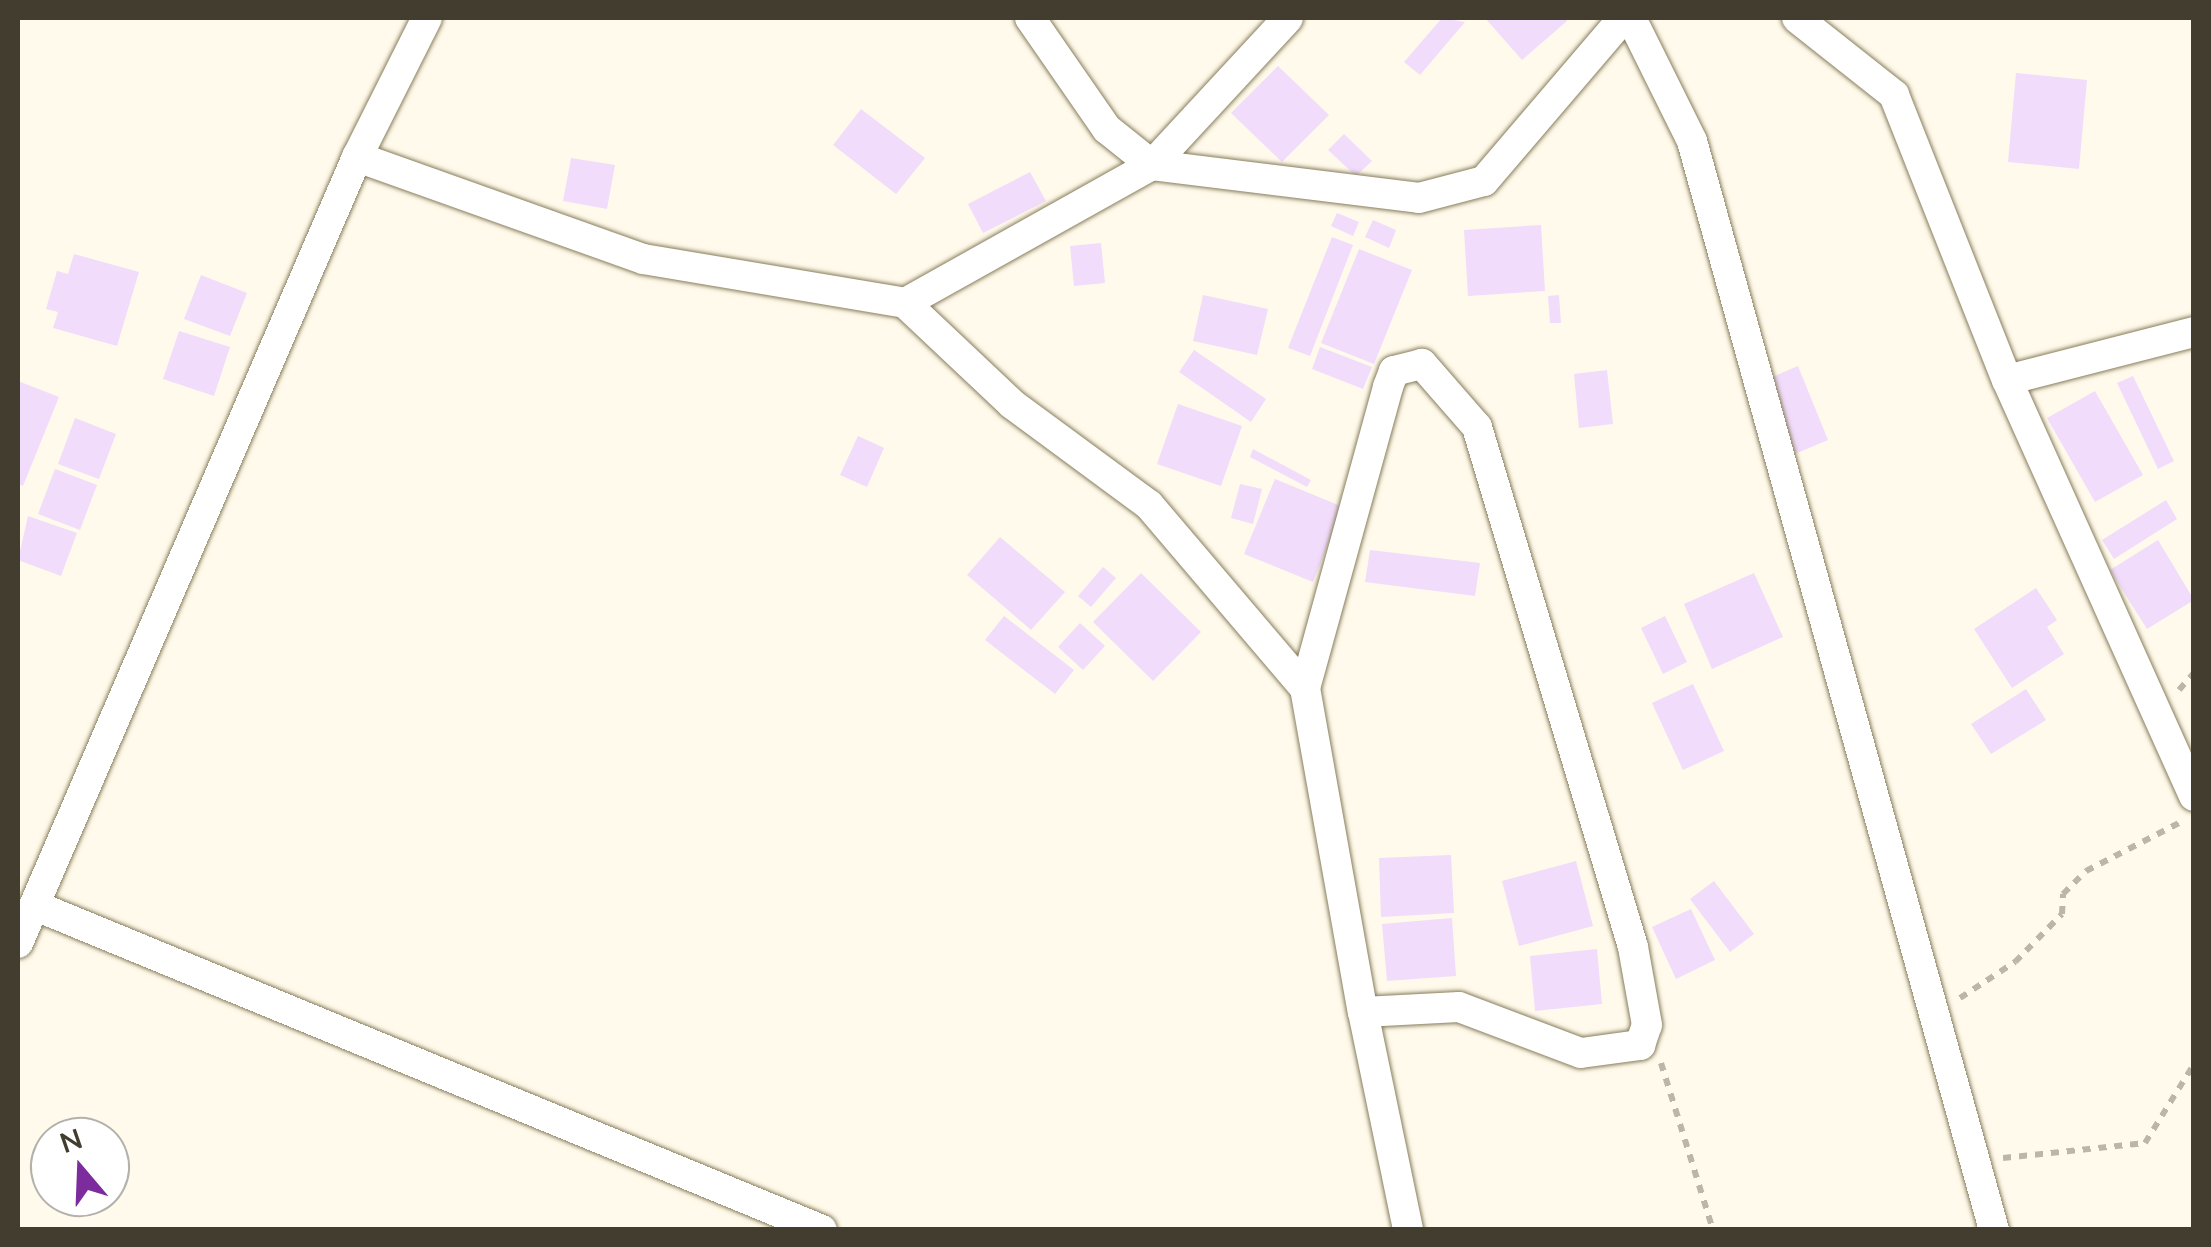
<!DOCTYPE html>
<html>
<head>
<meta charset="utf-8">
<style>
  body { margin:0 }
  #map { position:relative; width:2211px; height:1247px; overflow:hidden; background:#fffaeb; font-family:Mulish,sans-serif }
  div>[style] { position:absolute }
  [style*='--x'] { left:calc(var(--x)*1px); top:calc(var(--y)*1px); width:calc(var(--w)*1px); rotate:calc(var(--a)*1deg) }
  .building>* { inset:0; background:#f1dcfc }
  .path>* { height:6px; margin-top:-3px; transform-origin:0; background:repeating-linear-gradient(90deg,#bbb6a7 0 8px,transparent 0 16px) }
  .roads { filter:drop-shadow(0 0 2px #887d5c) drop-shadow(0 0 2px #887d5c) }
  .minor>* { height:30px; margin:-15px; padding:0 15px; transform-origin:15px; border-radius:15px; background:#fff }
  span { translate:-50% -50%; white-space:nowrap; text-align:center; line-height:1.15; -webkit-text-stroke:8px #fff; paint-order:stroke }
  .frame { position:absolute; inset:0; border:20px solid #423d2e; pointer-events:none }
  .north { position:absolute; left:30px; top:1117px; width:100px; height:100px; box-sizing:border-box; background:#fff; border:2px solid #b3b1ab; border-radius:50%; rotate:341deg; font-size:28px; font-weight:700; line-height:40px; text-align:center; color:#423d2e }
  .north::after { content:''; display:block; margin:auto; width:35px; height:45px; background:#7c2c9c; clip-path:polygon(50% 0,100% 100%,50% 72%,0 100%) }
</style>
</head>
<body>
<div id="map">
  <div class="building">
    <div style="clip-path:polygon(1442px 18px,1465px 22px,1420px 75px,1404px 62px)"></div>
    <div style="clip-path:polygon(1485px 18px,1565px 18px,1567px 21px,1522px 60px)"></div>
    <div style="clip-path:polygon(1278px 66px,1329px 115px,1282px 162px,1231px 113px)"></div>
    <div style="clip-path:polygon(2016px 73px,2087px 80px,2079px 169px,2008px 162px)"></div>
    <div style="clip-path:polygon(861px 109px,925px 158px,896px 194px,833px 145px)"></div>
    <div style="clip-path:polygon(1344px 134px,1372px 161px,1356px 176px,1328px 150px)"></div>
    <div style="clip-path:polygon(571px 158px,615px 165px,607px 209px,563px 201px)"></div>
    <div style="clip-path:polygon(1030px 172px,1046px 201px,983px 233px,968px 204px)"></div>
    <div style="clip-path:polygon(1337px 213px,1359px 222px,1353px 236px,1331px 226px)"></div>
    <div style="clip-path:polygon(1373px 220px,1396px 230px,1389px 248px,1365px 237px)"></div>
    <div style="clip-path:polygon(1541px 225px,1545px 291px,1468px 296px,1464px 230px)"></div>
    <div style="clip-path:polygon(1332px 237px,1353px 245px,1310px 356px,1288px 348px)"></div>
    <div style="clip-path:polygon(1101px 243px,1105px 283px,1074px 286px,1070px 246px)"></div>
    <div style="clip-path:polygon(1359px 249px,1412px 270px,1374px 364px,1321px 343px)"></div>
    <div style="clip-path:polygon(74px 254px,139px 272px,117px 346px,53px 328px,58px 312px,46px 309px,57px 271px,68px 274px)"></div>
    <div style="clip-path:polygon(201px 275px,247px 293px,230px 336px,184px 319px)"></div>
    <div style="clip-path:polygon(1203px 295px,1268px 309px,1257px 355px,1193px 341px)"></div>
    <div style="clip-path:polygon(1559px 295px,1561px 323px,1550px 323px,1548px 296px)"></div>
    <div style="clip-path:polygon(179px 331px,230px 347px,214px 396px,163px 379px)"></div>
    <div style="clip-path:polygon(1320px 347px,1372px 367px,1363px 389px,1312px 369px)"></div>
    <div style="clip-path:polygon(1194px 350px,1266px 399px,1251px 422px,1179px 372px)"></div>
    <div style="clip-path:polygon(1798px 366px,1828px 440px,1795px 454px,1765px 380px)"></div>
    <div style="clip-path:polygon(1607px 370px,1613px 424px,1579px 428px,1574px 374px)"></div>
    <div style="clip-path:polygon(2133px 376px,2174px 461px,2158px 469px,2117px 383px)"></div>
    <div style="clip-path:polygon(18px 381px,59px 397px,23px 486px,18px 484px)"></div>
    <div style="clip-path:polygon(2095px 391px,2143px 475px,2095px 502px,2047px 418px)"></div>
    <div style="clip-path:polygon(1178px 404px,1242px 426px,1221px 486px,1157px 464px)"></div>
    <div style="clip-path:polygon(75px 418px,116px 434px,99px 479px,58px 464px)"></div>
    <div style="clip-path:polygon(858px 436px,884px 448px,867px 487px,840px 475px)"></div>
    <div style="clip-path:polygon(1253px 449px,1311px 480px,1307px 487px,1250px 457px)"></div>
    <div style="clip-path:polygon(55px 469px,97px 485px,80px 530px,38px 514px)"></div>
    <div style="clip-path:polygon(1275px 479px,1343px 507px,1313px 582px,1244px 554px)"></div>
    <div style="clip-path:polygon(1240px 484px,1262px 489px,1253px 524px,1231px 518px)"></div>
    <div style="clip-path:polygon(2166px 500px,2177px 519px,2114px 559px,2102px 540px)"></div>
    <div style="clip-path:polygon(28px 516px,77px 533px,61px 576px,18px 560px)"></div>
    <div style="clip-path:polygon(1000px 537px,1065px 592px,1031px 630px,967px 575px)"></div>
    <div style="clip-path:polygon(2158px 540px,2194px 600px,2147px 629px,2110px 570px)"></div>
    <div style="clip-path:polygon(1370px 550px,1480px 563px,1475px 596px,1365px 582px)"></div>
    <div style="clip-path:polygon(1103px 567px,1116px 578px,1091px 607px,1078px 596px)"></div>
    <div style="clip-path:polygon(1141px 573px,1201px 632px,1153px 681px,1093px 622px)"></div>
    <div style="clip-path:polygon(1754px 573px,1783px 637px,1712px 669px,1684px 604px)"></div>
    <div style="clip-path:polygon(2036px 588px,2057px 620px,2047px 627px,2064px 654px,2012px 688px,1974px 629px)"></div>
    <div style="clip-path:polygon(1004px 616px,1074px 670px,1055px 694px,985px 640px)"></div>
    <div style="clip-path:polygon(1665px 616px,1687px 662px,1663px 674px,1641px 628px)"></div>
    <div style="clip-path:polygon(1080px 623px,1105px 646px,1083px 670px,1058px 647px)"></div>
    <div style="clip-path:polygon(1693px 684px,1724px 751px,1683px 770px,1652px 703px)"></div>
    <div style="clip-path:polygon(2026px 689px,2046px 720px,1991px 754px,1971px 724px)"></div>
    <div style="clip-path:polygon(1451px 855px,1454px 913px,1381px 917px,1379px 858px)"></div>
    <div style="clip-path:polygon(1576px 861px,1593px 926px,1519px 946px,1502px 881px)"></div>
    <div style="clip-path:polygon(1714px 881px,1754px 934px,1730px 952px,1690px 899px)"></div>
    <div style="clip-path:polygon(1691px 909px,1715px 960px,1676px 979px,1652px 927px)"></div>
    <div style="clip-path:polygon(1452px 918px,1456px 976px,1387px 981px,1382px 924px)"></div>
    <div style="clip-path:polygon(1597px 949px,1602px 1004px,1535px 1011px,1530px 956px)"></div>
  </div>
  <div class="path">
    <div style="--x:2179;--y:690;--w:23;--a:-49"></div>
    <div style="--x:1960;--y:998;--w:66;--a:-33.2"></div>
    <div style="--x:2015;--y:962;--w:67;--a:-45.6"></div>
    <div style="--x:2062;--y:914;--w:20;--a:-87"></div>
    <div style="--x:2063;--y:894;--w:33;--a:-45"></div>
    <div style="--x:2086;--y:871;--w:109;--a:-27.3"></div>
    <div style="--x:1661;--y:1063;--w:175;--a:72.7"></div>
    <div style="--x:2003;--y:1158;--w:143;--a:-6"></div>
    <div style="--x:2145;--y:1143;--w:93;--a:-58.2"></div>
  </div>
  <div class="roads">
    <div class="minor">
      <div style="--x:1030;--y:18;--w:135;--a:55.3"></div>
      <div style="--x:1107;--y:129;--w:58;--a:38.7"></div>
      <div style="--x:1152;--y:165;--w:269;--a:7"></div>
      <div style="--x:1419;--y:198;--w:67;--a:-14.7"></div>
      <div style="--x:1484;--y:181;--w:214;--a:-49.5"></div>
      <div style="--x:1631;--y:18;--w:137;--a:63.6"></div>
      <div style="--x:1692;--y:141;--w:1130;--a:74.5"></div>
      <div style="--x:1797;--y:18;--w:124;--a:38.4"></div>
      <div style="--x:1894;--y:95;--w:307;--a:68.4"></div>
      <div style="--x:2007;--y:380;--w:193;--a:-14.4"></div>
      <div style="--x:357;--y:157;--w:304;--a:19.6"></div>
      <div style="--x:643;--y:259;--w:266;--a:9.5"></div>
      <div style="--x:905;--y:303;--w:283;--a:-29.2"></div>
      <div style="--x:1152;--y:165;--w:200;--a:-47.2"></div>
      <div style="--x:905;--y:303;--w:147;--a:43.3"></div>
      <div style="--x:1012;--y:404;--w:170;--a:36.4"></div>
      <div style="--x:1149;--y:505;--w:240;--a:49.6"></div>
      <div style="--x:2007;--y:380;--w:456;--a:65.8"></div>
      <div style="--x:36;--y:906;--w:850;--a:22.4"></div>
      <div style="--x:18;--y:943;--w:856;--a:-66.67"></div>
      <div style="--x:357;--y:157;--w:156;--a:-63.3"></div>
      <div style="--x:1363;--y:1012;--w:96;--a:-3"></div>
      <div style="--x:1459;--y:1007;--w:130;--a:20.7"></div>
      <div style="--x:1581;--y:1053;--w:60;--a:-7.7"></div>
      <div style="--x:1640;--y:1045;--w:21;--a:-71"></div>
      <div style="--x:1647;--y:1025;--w:79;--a:-100.2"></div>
      <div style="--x:1633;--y:947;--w:543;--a:-106.7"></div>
      <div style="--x:1477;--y:427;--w:84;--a:-131.1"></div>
      <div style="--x:1422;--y:364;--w:29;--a:166"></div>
      <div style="--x:1394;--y:371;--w:17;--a:111"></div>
      <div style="--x:1388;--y:387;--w:312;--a:105.4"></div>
      <div style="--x:1305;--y:688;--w:329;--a:79.9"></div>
      <div style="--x:1363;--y:1012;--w:223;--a:78.3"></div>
    </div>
  </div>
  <div class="frame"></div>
  <div class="north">N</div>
</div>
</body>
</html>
